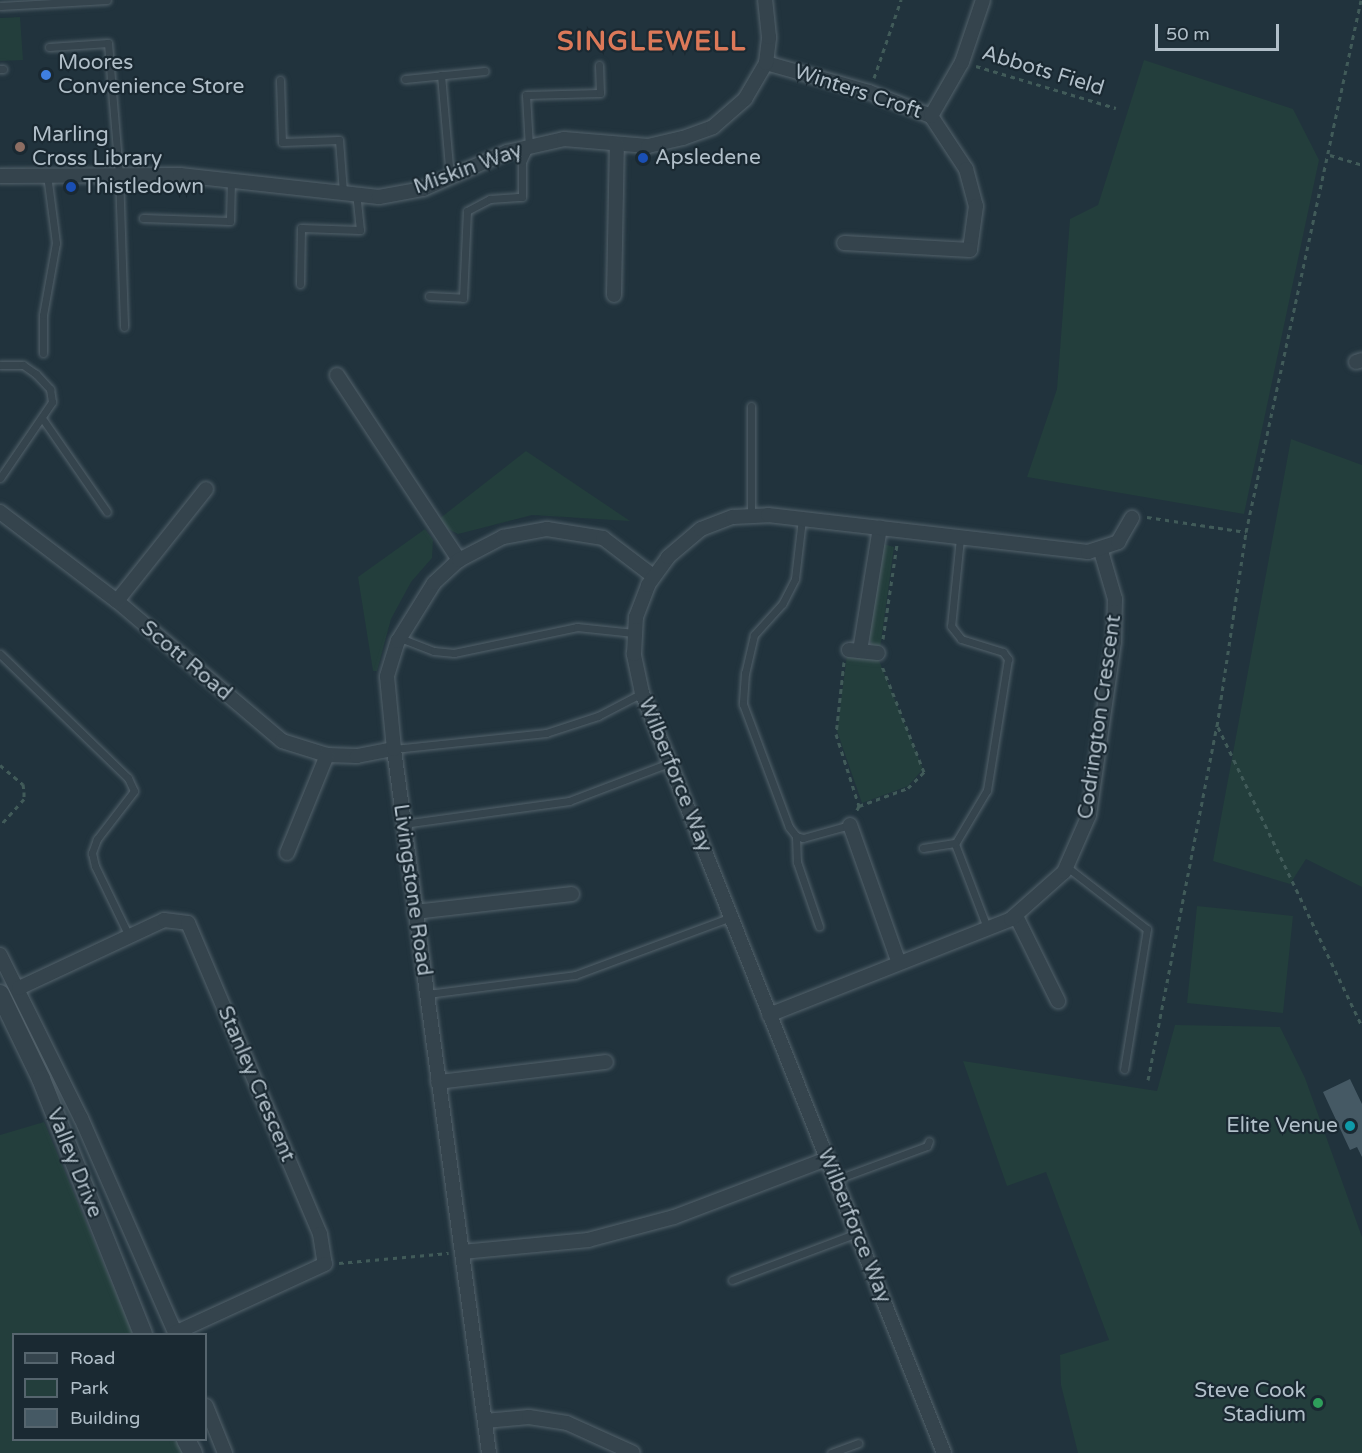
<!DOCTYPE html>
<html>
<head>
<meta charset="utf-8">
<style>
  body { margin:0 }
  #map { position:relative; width:1362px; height:1453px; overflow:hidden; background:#21333d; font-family:"Varela Round",sans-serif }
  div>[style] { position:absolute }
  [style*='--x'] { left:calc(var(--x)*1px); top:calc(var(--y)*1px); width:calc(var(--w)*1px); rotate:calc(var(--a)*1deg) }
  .green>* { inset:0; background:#233e3c }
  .building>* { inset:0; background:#455964 }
  .path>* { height:3px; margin-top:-1.5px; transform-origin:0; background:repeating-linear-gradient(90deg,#415b59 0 4.5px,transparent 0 9px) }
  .roads { filter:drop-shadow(0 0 2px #53626b) drop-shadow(0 0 2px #53626b) }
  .service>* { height:7px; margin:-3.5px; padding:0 3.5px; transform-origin:3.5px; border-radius:3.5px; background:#35444d }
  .minor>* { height:14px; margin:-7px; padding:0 7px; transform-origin:7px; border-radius:7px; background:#35444d }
  .tertiary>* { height:18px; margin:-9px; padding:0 9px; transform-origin:9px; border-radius:9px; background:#35444d }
  .dots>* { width:16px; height:16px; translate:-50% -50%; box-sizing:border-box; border:3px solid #1a2932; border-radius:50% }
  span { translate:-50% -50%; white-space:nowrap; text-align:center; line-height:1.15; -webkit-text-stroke:4.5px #1a2932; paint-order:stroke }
  .poi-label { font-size:21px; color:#b1bfc9 }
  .left { translate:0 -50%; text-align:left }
  .right { translate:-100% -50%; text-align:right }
  .street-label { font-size:21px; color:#b1bfc9 }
  .district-label { font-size:27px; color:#dc7959; font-weight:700; letter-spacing:1.5px }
  .legend { position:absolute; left:12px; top:1333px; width:195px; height:108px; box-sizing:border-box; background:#1a2932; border:2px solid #56656e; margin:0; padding:8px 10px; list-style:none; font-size:18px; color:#b1bfc9 }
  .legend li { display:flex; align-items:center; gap:12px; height:30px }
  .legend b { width:30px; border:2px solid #56656e }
  .scale { position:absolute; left:1155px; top:24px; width:124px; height:27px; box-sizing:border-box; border:3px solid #b1bfc9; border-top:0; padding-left:8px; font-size:18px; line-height:21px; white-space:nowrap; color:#b1bfc9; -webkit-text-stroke:4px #1a2932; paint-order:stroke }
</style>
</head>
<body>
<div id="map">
  <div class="green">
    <div style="clip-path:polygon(20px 17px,23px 60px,0 61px,0 18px)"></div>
    <div style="clip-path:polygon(1144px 60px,1293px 109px,1319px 160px,1244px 514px,1027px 477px,1057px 389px,1070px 219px,1098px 205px)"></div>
    <div style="clip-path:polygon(1291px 439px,1362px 465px,1362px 887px,1306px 859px,1290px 884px,1213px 861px)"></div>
    <div style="clip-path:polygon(526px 451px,630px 521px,532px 515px,458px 534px,448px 529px,439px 519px)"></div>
    <div style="clip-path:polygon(425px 529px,433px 540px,432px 558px,411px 582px,391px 619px,377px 671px,373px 671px,358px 577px)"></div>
    <div style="clip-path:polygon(883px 544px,894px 547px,880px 649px,871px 644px,869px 636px)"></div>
    <div style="clip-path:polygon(847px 655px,878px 658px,923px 769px,908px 786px,862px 803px,837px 731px)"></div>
    <div style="clip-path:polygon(1197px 906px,1293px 916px,1283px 1013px,1187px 1003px)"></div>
    <div style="clip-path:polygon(1175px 1025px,1280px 1027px,1305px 1078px,1362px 1237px,1362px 1453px,1078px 1453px,1061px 1385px,1060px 1355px,1109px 1340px,1046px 1172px,1007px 1186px,963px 1061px,1157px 1091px)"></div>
    <div style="clip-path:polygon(44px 1122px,133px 1334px,14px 1334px,14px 1440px,177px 1440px,183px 1453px,0 1453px,0 1135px)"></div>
  </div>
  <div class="building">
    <div style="clip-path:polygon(1350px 1079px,1362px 1104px,1362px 1157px,1357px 1147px,1350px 1150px,1323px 1092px)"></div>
  </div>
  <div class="path">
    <div style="--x:976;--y:66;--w:146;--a:16.7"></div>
    <div style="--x:874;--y:78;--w:83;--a:-70.9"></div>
    <div style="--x:1330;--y:155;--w:34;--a:17"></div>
    <div style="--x:1147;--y:517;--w:100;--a:8.6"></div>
    <div style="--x:883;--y:639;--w:96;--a:-81.6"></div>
    <div style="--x:844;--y:662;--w:72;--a:96.3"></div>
    <div style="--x:836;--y:734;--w:76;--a:72.3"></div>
    <div style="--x:859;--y:806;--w:7;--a:117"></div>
    <div style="--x:1218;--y:727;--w:332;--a:64.3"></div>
    <div style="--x:0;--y:765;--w:30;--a:40"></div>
    <div style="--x:23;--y:784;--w:8;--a:83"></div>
    <div style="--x:24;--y:792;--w:7;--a:90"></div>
    <div style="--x:24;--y:799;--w:36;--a:132"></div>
    <div style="--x:859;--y:806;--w:52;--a:-20.2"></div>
    <div style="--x:908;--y:788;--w:23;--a:-45"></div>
    <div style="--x:924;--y:772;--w:114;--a:-111.6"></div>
    <div style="--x:1148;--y:1080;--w:361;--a:-79"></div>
    <div style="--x:1217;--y:726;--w:196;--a:-81.5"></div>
    <div style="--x:1246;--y:532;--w:544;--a:-77.8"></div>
    <div style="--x:339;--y:1263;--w:110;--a:-5.2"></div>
  </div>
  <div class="roads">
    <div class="service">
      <div style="--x:0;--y:6;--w:107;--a:-3.2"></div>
      <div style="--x:49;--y:47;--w:59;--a:-3.9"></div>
      <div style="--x:108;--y:43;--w:131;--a:85.2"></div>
      <div style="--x:119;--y:174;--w:153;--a:88.1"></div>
      <div style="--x:0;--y:69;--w:3;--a:0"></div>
      <div style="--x:441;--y:75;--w:102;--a:85"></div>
      <div style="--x:405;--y:79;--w:80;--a:-5.7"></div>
      <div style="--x:280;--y:80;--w:62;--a:88.2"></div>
      <div style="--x:282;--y:142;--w:57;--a:-2"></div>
      <div style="--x:339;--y:140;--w:52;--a:85.6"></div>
      <div style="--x:143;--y:218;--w:87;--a:2"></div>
      <div style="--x:230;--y:221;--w:42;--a:-88.6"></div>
      <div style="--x:300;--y:284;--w:56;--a:-89"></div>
      <div style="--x:301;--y:228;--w:59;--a:1.9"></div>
      <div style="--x:360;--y:230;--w:36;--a:-96"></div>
      <div style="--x:429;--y:296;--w:34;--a:3"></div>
      <div style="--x:463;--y:298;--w:87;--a:-87.4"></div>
      <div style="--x:467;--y:211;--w:26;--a:-28"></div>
      <div style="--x:490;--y:199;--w:32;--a:-4"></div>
      <div style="--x:522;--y:197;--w:35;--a:-90"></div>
      <div style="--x:522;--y:162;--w:17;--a:-65"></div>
      <div style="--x:529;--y:147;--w:52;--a:-93.3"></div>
      <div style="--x:526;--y:95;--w:74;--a:-1.5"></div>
      <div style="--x:600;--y:93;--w:28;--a:-92"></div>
      <div style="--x:43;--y:353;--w:38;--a:-90"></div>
      <div style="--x:43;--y:315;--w:73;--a:-79.8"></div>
      <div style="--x:56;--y:243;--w:69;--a:-97.5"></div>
      <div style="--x:0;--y:365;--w:23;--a:0"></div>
      <div style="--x:23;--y:365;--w:16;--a:35"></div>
      <div style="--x:36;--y:374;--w:21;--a:47"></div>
      <div style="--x:50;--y:389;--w:13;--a:81"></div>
      <div style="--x:52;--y:402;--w:92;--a:124.4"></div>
      <div style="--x:42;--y:418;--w:114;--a:55.3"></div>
      <div style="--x:751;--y:515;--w:109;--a:-90"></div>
      <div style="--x:802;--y:519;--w:60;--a:96.7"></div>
      <div style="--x:795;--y:579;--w:28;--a:117"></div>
      <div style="--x:782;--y:604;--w:42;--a:132.1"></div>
      <div style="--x:754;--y:635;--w:39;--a:103"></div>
      <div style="--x:745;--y:673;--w:31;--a:94"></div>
      <div style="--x:743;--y:704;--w:131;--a:69.5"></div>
      <div style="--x:789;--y:827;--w:11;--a:52"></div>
      <div style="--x:796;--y:836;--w:7;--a:16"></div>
      <div style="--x:803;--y:838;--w:49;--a:-15.5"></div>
      <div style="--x:960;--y:538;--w:88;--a:95.8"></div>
      <div style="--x:951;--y:626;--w:16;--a:52"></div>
      <div style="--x:961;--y:639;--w:44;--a:17.2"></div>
      <div style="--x:1003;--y:652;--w:9;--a:54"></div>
      <div style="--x:1008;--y:659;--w:133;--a:99.1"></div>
      <div style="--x:987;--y:790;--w:63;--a:120.7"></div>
      <div style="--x:955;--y:844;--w:92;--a:69"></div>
      <div style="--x:400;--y:638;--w:36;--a:21"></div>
      <div style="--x:434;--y:651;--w:20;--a:6"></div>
      <div style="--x:454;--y:653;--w:126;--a:-11.9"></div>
      <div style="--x:577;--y:627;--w:57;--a:6"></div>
      <div style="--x:0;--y:654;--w:178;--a:44.1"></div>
      <div style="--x:128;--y:778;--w:14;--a:65"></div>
      <div style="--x:134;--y:791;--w:61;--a:127.6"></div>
      <div style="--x:97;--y:839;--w:15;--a:110"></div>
      <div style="--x:92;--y:853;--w:13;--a:77"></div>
      <div style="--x:95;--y:866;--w:78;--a:64.1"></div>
      <div style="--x:394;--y:749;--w:153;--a:-6"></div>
      <div style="--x:546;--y:733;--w:55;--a:-18.1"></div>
      <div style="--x:598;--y:716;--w:50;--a:-27.6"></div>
      <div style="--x:403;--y:824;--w:168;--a:-7.9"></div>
      <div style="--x:569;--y:801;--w:107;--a:-20.8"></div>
      <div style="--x:796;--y:836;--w:26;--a:88"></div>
      <div style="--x:797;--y:862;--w:68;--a:71"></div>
      <div style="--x:923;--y:848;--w:32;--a:-9"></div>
      <div style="--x:1067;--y:867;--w:101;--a:37.8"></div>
      <div style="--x:1147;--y:929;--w:142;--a:99.3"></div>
      <div style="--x:427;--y:994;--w:149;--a:-7.3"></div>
      <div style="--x:575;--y:975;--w:166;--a:-20.4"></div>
      <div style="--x:835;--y:1180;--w:98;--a:-20.3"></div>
      <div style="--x:927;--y:1146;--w:5;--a:-68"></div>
      <div style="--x:732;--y:1280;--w:134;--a:-20.6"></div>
      <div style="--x:831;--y:1453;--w:29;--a:-20"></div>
    </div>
    <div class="minor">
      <div style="--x:766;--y:63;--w:107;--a:15.7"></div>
      <div style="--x:869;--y:92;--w:66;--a:21.2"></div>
      <div style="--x:931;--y:116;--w:64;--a:56.6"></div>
      <div style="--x:966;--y:169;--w:38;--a:75"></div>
      <div style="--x:976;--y:206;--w:44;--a:97.8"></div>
      <div style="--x:970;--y:250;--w:126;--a:-176.8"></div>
      <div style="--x:931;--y:116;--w:62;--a:-60.1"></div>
      <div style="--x:962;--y:62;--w:65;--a:-71.3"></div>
      <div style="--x:0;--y:176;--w:180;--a:-0.3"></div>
      <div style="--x:180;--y:175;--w:200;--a:6.3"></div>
      <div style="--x:379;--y:197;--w:45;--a:-10.3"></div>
      <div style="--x:423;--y:189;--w:92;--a:-23.8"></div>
      <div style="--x:507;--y:152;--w:58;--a:-12.8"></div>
      <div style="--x:564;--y:139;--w:84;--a:4.8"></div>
      <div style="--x:648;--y:146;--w:36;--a:-13"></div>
      <div style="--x:683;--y:138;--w:32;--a:-20"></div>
      <div style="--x:713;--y:127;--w:43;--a:-41.2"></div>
      <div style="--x:745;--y:99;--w:42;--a:-59.7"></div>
      <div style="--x:766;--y:63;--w:26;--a:-83"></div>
      <div style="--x:769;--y:37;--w:37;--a:-96"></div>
      <div style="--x:614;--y:295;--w:151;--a:-88.9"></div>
      <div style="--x:1356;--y:362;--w:6;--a:-18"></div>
      <div style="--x:337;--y:375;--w:222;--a:56.6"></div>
      <div style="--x:0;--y:512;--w:147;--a:37.3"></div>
      <div style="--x:117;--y:601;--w:216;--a:40.3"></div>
      <div style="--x:282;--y:741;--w:47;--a:17.3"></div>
      <div style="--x:327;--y:755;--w:30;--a:2"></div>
      <div style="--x:357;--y:756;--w:38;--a:-11"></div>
      <div style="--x:117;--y:601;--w:143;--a:-51.5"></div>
      <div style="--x:849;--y:650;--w:29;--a:6"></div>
      <div style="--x:860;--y:651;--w:125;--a:-80.8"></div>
      <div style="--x:850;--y:825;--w:146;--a:70.5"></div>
      <div style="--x:287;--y:853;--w:106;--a:-67.8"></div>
      <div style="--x:415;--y:912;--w:158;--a:-6.5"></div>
      <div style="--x:1016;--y:916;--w:95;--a:63.7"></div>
      <div style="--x:0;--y:955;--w:182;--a:63.6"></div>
      <div style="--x:81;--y:1118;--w:236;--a:66.3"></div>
      <div style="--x:19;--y:988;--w:160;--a:-25.1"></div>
      <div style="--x:164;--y:920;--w:24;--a:7"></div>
      <div style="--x:188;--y:923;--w:338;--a:67"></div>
      <div style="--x:320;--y:1234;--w:30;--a:81"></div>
      <div style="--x:325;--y:1264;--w:165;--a:155.3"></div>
      <div style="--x:769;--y:1015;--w:260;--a:-21.6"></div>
      <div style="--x:1011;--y:919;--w:71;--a:-41.6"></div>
      <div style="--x:1064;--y:872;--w:62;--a:-66.3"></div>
      <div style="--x:1089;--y:815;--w:175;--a:-81.8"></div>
      <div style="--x:1114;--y:642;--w:43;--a:-88.7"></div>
      <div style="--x:1115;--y:599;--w:50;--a:-106.3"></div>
      <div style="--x:438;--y:1082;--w:169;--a:-6.8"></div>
      <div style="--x:462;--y:1252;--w:127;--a:-5.4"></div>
      <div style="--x:588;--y:1240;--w:89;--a:-15"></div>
      <div style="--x:674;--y:1217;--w:164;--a:-20.8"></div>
      <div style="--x:206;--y:1406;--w:51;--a:68"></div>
      <div style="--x:485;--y:1421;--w:44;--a:-5.2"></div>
      <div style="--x:529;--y:1417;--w:38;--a:9"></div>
      <div style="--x:567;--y:1423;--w:72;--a:24.4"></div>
      <div style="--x:489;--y:1453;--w:710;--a:-97.69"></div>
      <div style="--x:394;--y:749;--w:73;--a:-95.5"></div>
      <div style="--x:387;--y:676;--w:37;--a:-73"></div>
      <div style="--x:398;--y:641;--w:68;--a:-58.2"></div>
      <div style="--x:434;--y:583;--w:34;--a:-43"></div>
      <div style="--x:459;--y:560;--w:50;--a:-27.6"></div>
      <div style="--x:503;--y:537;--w:45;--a:-10.3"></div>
      <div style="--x:547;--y:529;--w:57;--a:9.1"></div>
      <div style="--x:603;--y:538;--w:63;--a:37.2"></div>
      <div style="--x:944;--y:1453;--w:818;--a:-111.67"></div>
      <div style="--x:642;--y:693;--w:40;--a:-102"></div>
      <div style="--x:634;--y:654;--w:37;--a:-87"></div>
      <div style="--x:636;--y:617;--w:34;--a:-69"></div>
      <div style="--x:648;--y:585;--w:34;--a:-54"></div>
      <div style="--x:668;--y:557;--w:43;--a:-40.3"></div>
      <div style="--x:701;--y:529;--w:34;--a:-21"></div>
      <div style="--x:733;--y:517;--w:35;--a:-3"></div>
      <div style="--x:768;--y:515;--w:322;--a:6.6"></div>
      <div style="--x:1088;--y:552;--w:32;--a:-18"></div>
      <div style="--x:1118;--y:542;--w:28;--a:-60"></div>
    </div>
    <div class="tertiary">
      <div style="--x:0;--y:994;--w:94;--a:64.2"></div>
      <div style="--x:41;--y:1079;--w:275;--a:68.2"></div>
      <div style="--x:186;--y:1440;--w:15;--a:62"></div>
    </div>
  </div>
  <div class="dots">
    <div style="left:46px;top:75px;background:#3f7fe0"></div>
    <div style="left:20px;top:147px;background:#8d6e63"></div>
    <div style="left:643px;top:158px;background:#1a4fb4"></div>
    <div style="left:71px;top:187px;background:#1a4fb4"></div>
    <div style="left:1350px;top:1126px;background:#0f9aa8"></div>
    <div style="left:1318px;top:1403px;background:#2e9e5b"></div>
  </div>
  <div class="poi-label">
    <span class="left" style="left:58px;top:75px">Moores<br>Convenience Store</span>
    <span class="left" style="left:32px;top:147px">Marling<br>Cross Library</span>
    <span class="left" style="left:655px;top:158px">Apsledene</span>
    <span class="left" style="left:83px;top:187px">Thistledown</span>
    <span class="right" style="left:1338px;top:1126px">Elite Venue</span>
    <span class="right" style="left:1306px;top:1403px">Steve Cook<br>Stadium</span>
  </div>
  <div class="street-label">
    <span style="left:1043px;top:71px;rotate:17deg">Abbots Field</span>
    <span style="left:858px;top:92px;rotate:18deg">Winters Croft</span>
    <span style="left:468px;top:169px;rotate:-20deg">Miskin Way</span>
    <span style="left:186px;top:661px;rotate:40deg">Scott Road</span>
    <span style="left:1100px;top:717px;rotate:-82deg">Codrington Crescent</span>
    <span style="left:675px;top:775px;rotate:68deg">Wilberforce Way</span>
    <span style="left:412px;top:890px;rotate:82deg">Livingstone Road</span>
    <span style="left:256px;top:1084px;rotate:67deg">Stanley Crescent</span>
    <span style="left:74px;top:1163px;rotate:68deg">Valley Drive</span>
    <span style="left:854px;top:1226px;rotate:68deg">Wilberforce Way</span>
  </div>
  <div class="district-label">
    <span style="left:652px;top:42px">SINGLEWELL</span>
  </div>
  <ul class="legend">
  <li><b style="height:8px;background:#35444d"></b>Road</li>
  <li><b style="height:16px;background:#233e3c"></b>Park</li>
  <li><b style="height:16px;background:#455964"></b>Building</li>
  </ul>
  <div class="scale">50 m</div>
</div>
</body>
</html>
